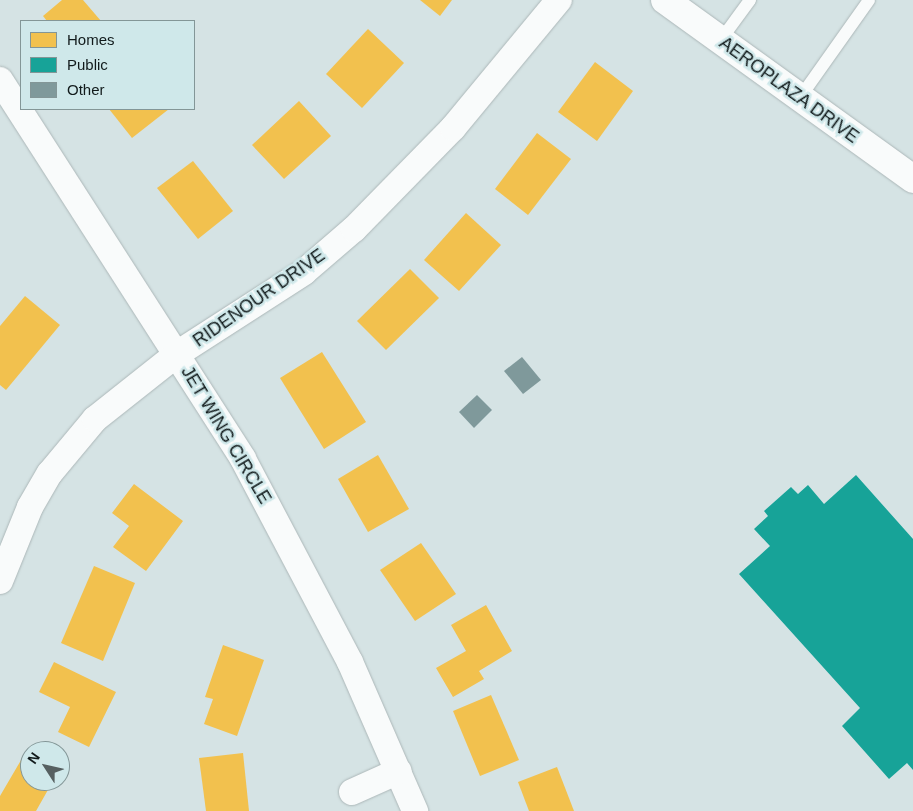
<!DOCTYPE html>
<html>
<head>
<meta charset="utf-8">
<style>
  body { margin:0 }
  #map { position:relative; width:913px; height:811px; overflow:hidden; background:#d5e3e4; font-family:Arial,sans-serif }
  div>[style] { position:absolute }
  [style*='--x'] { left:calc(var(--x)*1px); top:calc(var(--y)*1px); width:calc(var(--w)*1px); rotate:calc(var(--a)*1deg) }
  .homes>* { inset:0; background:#f2c14e }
  .public>* { inset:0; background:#17a398 }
  .building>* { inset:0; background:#7f999b }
  .roads { filter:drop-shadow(0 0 1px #acb7b8) drop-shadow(0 0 1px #acb7b8) }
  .service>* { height:12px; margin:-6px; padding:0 6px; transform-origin:6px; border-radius:6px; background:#f9fbfb }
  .minor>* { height:26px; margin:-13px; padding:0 13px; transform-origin:13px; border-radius:13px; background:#f9fbfb }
  .tertiary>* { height:28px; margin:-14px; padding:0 14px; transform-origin:14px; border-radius:14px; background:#f9fbfb }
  span { translate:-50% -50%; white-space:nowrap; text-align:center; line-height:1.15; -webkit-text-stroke:5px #cfe8ea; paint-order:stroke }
  .street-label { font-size:18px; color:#111a1b }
  .legend { position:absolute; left:20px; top:20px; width:175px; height:90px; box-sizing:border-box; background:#cfe8ea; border:1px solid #839697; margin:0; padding:6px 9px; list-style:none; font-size:15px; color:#111a1b }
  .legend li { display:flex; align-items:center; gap:10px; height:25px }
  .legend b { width:25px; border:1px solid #839697 }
  .north { position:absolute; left:20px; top:741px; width:50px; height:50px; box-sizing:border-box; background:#cfe8ea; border:1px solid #839697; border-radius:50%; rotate:305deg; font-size:14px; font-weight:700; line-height:20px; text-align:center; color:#111a1b }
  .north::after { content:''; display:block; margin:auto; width:18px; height:22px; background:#566061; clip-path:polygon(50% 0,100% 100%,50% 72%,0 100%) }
</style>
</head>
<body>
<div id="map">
  <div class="homes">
    <div style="clip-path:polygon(62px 0,83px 0,101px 21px,47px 21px,43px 16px)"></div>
    <div style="clip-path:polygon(420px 0,452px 0,440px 16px)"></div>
    <div style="clip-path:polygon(368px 29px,404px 63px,362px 108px,326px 74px)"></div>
    <div style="clip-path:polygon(595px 62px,633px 91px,597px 141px,558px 112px)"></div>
    <div style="clip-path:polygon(299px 101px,331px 136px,284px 179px,252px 145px)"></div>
    <div style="clip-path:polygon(109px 109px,169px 109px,132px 138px)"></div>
    <div style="clip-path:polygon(537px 133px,571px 159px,528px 215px,495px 189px)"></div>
    <div style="clip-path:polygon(193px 161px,233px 211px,198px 239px,157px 188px)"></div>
    <div style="clip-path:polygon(466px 213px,501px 245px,459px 291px,424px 260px)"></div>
    <div style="clip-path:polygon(410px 269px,439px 298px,386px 350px,357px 321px)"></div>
    <div style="clip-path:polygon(25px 296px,60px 325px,6px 390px,0 385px,0 326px)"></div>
    <div style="clip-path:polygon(322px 352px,366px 422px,324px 449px,280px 378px)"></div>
    <div style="clip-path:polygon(378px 455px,409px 509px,368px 532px,338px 479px)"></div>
    <div style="clip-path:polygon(134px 484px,183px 521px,146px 571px,113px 547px,129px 526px,112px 513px)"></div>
    <div style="clip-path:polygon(421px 543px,456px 594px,415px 621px,380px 570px)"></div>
    <div style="clip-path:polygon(94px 566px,135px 583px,103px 661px,61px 643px)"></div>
    <div style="clip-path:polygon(486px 605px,512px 651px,479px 671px,484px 679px,453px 697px,436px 668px,466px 651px,451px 625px)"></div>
    <div style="clip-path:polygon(223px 645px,264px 660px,237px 736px,204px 724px,213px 699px,205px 697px)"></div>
    <div style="clip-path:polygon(54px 662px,116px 692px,89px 747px,58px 732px,70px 707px,39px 692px)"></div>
    <div style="clip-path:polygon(491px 695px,519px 760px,480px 776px,453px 711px)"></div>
    <div style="clip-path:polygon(243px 753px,249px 811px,206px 811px,199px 758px)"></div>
    <div style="clip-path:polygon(24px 755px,30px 758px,30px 781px,53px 781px,36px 811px,0 811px,0 796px)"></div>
    <div style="clip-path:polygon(557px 767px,574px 811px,529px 811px,518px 782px)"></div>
  </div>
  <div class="public">
    <div style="clip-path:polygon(856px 475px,913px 539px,913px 770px,907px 763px,889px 779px,842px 726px,860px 708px,739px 574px,770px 546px,754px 529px,768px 516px,764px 511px,791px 487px,798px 494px,808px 485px,824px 504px)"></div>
  </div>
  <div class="building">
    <div style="clip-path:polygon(522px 357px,541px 380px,523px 394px,504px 371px)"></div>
    <div style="clip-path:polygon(477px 395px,492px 410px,474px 428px,459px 412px)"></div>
  </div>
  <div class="roads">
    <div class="service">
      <div style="--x:720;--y:41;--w:51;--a:-53.8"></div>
      <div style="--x:799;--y:99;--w:121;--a:-54.7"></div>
    </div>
    <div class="minor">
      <div style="--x:0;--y:80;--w:450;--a:57.3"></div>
      <div style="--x:243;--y:459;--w:229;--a:62.2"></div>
      <div style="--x:350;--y:662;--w:163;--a:66.4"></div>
      <div style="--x:0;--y:581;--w:80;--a:-67.9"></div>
      <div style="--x:30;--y:507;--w:39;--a:-60"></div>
      <div style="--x:50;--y:473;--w:70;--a:-50.2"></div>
      <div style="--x:95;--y:419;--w:105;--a:-38.4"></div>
      <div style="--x:177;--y:354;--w:151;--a:-32.8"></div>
      <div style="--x:304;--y:272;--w:66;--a:-40.7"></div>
      <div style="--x:354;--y:229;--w:141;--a:-45.6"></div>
      <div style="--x:453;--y:128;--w:166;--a:-50.4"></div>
      <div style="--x:352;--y:792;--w:51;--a:-24.1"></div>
    </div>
    <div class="tertiary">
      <div style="--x:665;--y:0;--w:306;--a:35.8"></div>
    </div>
  </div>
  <div class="street-label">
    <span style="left:789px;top:90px;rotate:36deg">AEROPLAZA DRIVE</span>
    <span style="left:259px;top:298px;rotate:-35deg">RIDENOUR DRIVE</span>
    <span style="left:226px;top:435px;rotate:59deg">JET WING CIRCLE</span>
  </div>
  <ul class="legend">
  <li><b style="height:14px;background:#f2c14e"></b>Homes</li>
  <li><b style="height:14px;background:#17a398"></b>Public</li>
  <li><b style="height:14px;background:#7f999b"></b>Other</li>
  </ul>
  <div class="north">N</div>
</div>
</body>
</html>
